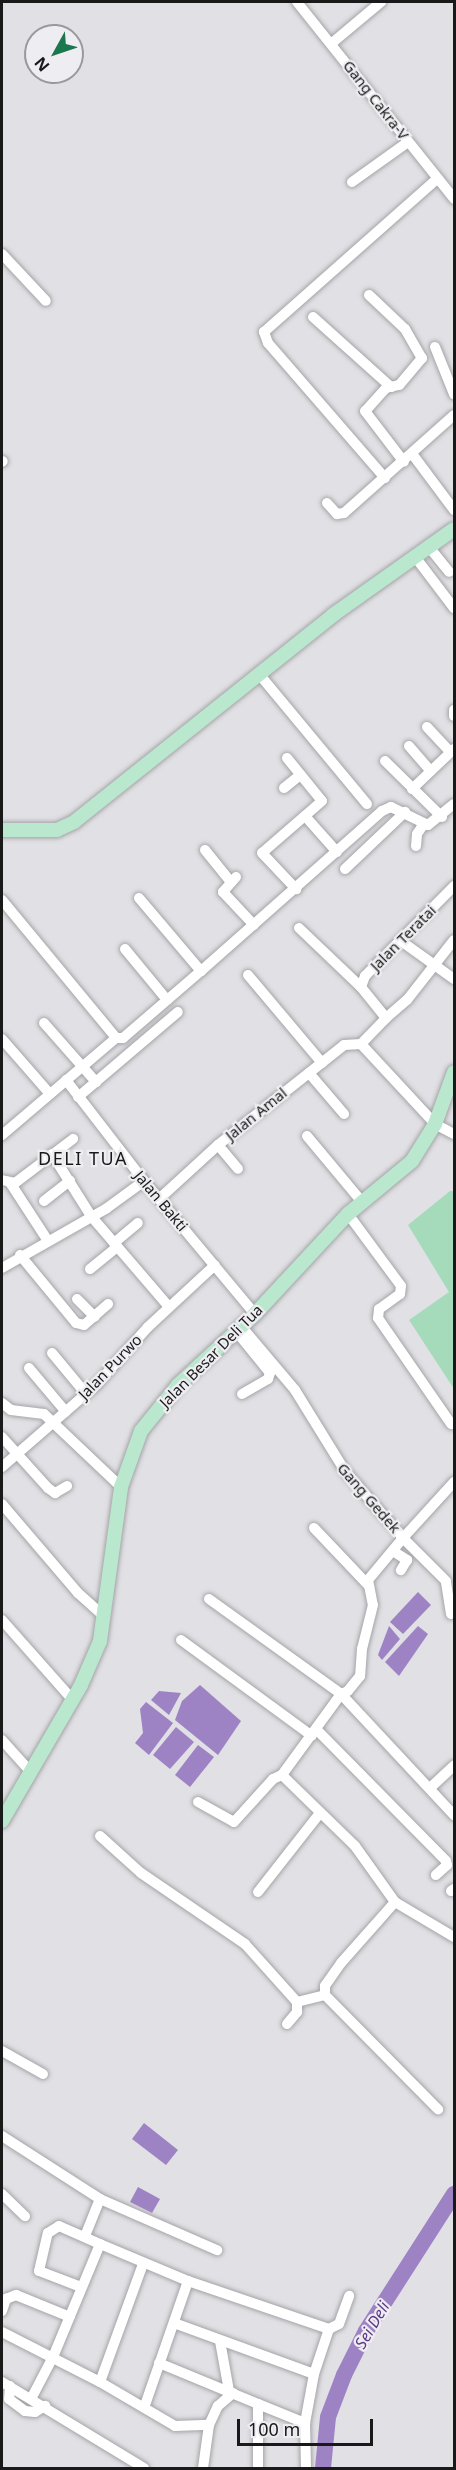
<!DOCTYPE html>
<html>
<head>
<meta charset="utf-8">
<style>
  body { margin:0 }
  #map { position:relative; width:456px; height:2470px; overflow:hidden; background:#e1e0e4; font-family:"Noto Sans",sans-serif }
  div>[style] { position:absolute }
  [style*='--x'] { left:calc(var(--x)*1px); top:calc(var(--y)*1px); width:calc(var(--w)*1px); rotate:calc(var(--a)*1deg) }
  .green>* { inset:0; background:#a5dbbb }
  .water>* { inset:0; background:#9e83c4 }
  .river>* { height:16px; margin:-8px; padding:0 8px; transform-origin:8px; border-radius:8px; background:#9e83c4 }
  .roads { filter:drop-shadow(0 0 2px #a5a4a8) drop-shadow(0 0 2px #a5a4a8) }
  .minor>* { height:10px; margin:-5px; padding:0 5px; transform-origin:5px; border-radius:5px; background:#fff }
  .major>* { height:14px; margin:-7px; padding:0 7px; transform-origin:7px; border-radius:7px; background:#b9e8ce }
  span { translate:-50% -50%; white-space:nowrap; text-align:center; line-height:1.15; -webkit-text-stroke:4.5px #eeedf1; paint-order:stroke }
  .street-label { font-size:15px; color:#1a191a }
  .water-label { font-size:16px; color:#5c3786; font-style:italic }
  .quarter-label { font-size:18px; color:#1a191a; letter-spacing:1.5px }
  .frame { position:absolute; inset:0; border:3px solid #1a191a; pointer-events:none }
  .north { position:absolute; left:24px; top:24px; width:60px; height:60px; box-sizing:border-box; background:#eeedf1; border:2px solid #99989b; border-radius:50%; rotate:230deg; font-size:16px; font-weight:700; line-height:24px; text-align:center; color:#1a191a }
  .north::after { content:''; display:block; margin:auto; width:21px; height:27px; background:#1b784e; clip-path:polygon(50% 0,100% 100%,50% 72%,0 100%) }
  .scale { position:absolute; left:237px; top:2419px; width:136px; height:27px; box-sizing:border-box; border:3px solid #1a191a; border-top:0; padding-left:8px; font-size:18px; line-height:21px; white-space:nowrap; color:#1a191a; -webkit-text-stroke:4px #eeedf1; paint-order:stroke }
</style>
</head>
<body>
<div id="map">
  <div class="green">
    <div style="clip-path:polygon(450px 1191px,454px 1191px,454px 1389px,409px 1320px,449px 1292px,408px 1225px)"></div>
  </div>
  <div class="water">
    <div style="clip-path:polygon(418px 1592px,431px 1605px,403px 1634px,390px 1622px)"></div>
    <div style="clip-path:polygon(389px 1626px,400px 1639px,382px 1660px,378px 1655px)"></div>
    <div style="clip-path:polygon(418px 1626px,428px 1634px,399px 1676px,385px 1662px)"></div>
    <div style="clip-path:polygon(200px 1685px,241px 1721px,218px 1755px,175px 1720px,182px 1701px)"></div>
    <div style="clip-path:polygon(159px 1691px,181px 1693px,169px 1715px,151px 1700px)"></div>
    <div style="clip-path:polygon(146px 1702px,173px 1723px,149px 1755px,135px 1743px,143px 1733px,140px 1709px)"></div>
    <div style="clip-path:polygon(176px 1727px,194px 1742px,170px 1769px,153px 1755px)"></div>
    <div style="clip-path:polygon(198px 1745px,214px 1757px,190px 1787px,175px 1775px)"></div>
    <div style="clip-path:polygon(144px 2123px,178px 2150px,166px 2165px,132px 2139px)"></div>
    <div style="clip-path:polygon(138px 2187px,160px 2199px,152px 2213px,130px 2202px)"></div>
  </div>
  <div class="river">
    <div style="--x:323;--y:2468;--w:51;--a:-84.4"></div>
    <div style="--x:328;--y:2417;--w:45;--a:-69.1"></div>
    <div style="--x:344;--y:2375;--w:49;--a:-63.4"></div>
    <div style="--x:366;--y:2331;--w:163;--a:-57.3"></div>
  </div>
  <div class="roads">
    <div class="minor">
      <div style="--x:297;--y:2;--w:252;--a:51.4"></div>
      <div style="--x:332;--y:43;--w:64;--a:-39.9"></div>
      <div style="--x:352;--y:182;--w:69;--a:-35.5"></div>
      <div style="--x:2;--y:254;--w:64;--a:46.9"></div>
      <div style="--x:369;--y:295;--w:50;--a:43.4"></div>
      <div style="--x:405;--y:329;--w:34;--a:60"></div>
      <div style="--x:422;--y:358;--w:35;--a:130"></div>
      <div style="--x:399;--y:385;--w:13;--a:167"></div>
      <div style="--x:386;--y:388;--w:31;--a:132"></div>
      <div style="--x:365;--y:411;--w:64;--a:52.6"></div>
      <div style="--x:313;--y:317;--w:105;--a:41.9"></div>
      <div style="--x:435;--y:347;--w:51;--a:68"></div>
      <div style="--x:413;--y:455;--w:69;--a:53.3"></div>
      <div style="--x:2;--y:462;--w:1;--a:-45"></div>
      <div style="--x:385;--y:478;--w:179;--a:-130.9"></div>
      <div style="--x:268;--y:343;--w:12;--a:-110"></div>
      <div style="--x:264;--y:332;--w:232;--a:-41.5"></div>
      <div style="--x:327;--y:503;--w:15;--a:48"></div>
      <div style="--x:337;--y:514;--w:7;--a:-8"></div>
      <div style="--x:344;--y:513;--w:147;--a:-41.7"></div>
      <div style="--x:429;--y:547;--w:32;--a:51"></div>
      <div style="--x:416;--y:558;--w:63;--a:52.8"></div>
      <div style="--x:259;--y:674;--w:169;--a:50.3"></div>
      <div style="--x:454;--y:710;--w:6;--a:90"></div>
      <div style="--x:427;--y:727;--w:34;--a:47"></div>
      <div style="--x:409;--y:746;--w:33;--a:49"></div>
      <div style="--x:287;--y:758;--w:55;--a:50.9"></div>
      <div style="--x:322;--y:801;--w:79;--a:139.1"></div>
      <div style="--x:262;--y:853;--w:50;--a:46.6"></div>
      <div style="--x:385;--y:761;--w:80;--a:44.5"></div>
      <div style="--x:284;--y:788;--w:21;--a:-39"></div>
      <div style="--x:412;--y:789;--w:58;--a:-43.6"></div>
      <div style="--x:305;--y:816;--w:48;--a:48.4"></div>
      <div style="--x:416;--y:846;--w:12;--a:-85"></div>
      <div style="--x:417;--y:834;--w:11;--a:-56"></div>
      <div style="--x:205;--y:850;--w:40;--a:51"></div>
      <div style="--x:345;--y:869;--w:83;--a:-43.5"></div>
      <div style="--x:236;--y:877;--w:20;--a:131"></div>
      <div style="--x:223;--y:892;--w:45;--a:46.8"></div>
      <div style="--x:139;--y:898;--w:96;--a:49.7"></div>
      <div style="--x:2;--y:900;--w:179;--a:50.4"></div>
      <div style="--x:116;--y:1038;--w:150;--a:139.6"></div>
      <div style="--x:299;--y:928;--w:86;--a:43.6"></div>
      <div style="--x:401;--y:941;--w:65;--a:35.6"></div>
      <div style="--x:125;--y:949;--w:66;--a:50.5"></div>
      <div style="--x:248;--y:975;--w:115;--a:49.9"></div>
      <div style="--x:386;--y:1018;--w:28;--a:-41"></div>
      <div style="--x:407;--y:1000;--w:76;--a:-51.9"></div>
      <div style="--x:44;--y:1023;--w:79;--a:48.6"></div>
      <div style="--x:116;--y:1038;--w:7;--a:0"></div>
      <div style="--x:123;--y:1038;--w:103;--a:-40.7"></div>
      <div style="--x:201;--y:971;--w:242;--a:-41.5"></div>
      <div style="--x:382;--y:811;--w:10;--a:-24"></div>
      <div style="--x:391;--y:807;--w:41;--a:25.9"></div>
      <div style="--x:428;--y:825;--w:33;--a:-39"></div>
      <div style="--x:2;--y:1039;--w:73;--a:48.9"></div>
      <div style="--x:361;--y:1044;--w:36;--a:-46"></div>
      <div style="--x:386;--y:1018;--w:40;--a:-129"></div>
      <div style="--x:361;--y:987;--w:12;--a:-70"></div>
      <div style="--x:365;--y:976;--w:127;--a:-45.3"></div>
      <div style="--x:361;--y:1044;--w:109;--a:47.2"></div>
      <div style="--x:435;--y:1124;--w:21;--a:28"></div>
      <div style="--x:309;--y:1073;--w:54;--a:49.5"></div>
      <div style="--x:66;--y:1080;--w:128;--a:52.3"></div>
      <div style="--x:144;--y:1181;--w:173;--a:50.2"></div>
      <div style="--x:78;--y:1097;--w:131;--a:-40.4"></div>
      <div style="--x:307;--y:1136;--w:86;--a:50.2"></div>
      <div style="--x:218;--y:1145;--w:31;--a:50"></div>
      <div style="--x:52;--y:1154;--w:73;--a:57.8"></div>
      <div style="--x:91;--y:1216;--w:120;--a:49.4"></div>
      <div style="--x:2;--y:1180;--w:13;--a:13"></div>
      <div style="--x:15;--y:1183;--w:73;--a:-37.2"></div>
      <div style="--x:11;--y:1184;--w:68;--a:57"></div>
      <div style="--x:159;--y:1199;--w:80;--a:-42.5"></div>
      <div style="--x:218;--y:1145;--w:161;--a:-38.4"></div>
      <div style="--x:344;--y:1045;--w:17;--a:-3"></div>
      <div style="--x:44;--y:1201;--w:33;--a:-38"></div>
      <div style="--x:348;--y:1214;--w:89;--a:53.6"></div>
      <div style="--x:401;--y:1286;--w:8;--a:97"></div>
      <div style="--x:400;--y:1294;--w:26;--a:144"></div>
      <div style="--x:379;--y:1309;--w:9;--a:96"></div>
      <div style="--x:378;--y:1318;--w:129;--a:55.4"></div>
      <div style="--x:114;--y:1243;--w:31;--a:-40"></div>
      <div style="--x:20;--y:1255;--w:88;--a:50.5"></div>
      <div style="--x:76;--y:1323;--w:8;--a:14"></div>
      <div style="--x:84;--y:1325;--w:32;--a:-41"></div>
      <div style="--x:2;--y:1268;--w:121;--a:-29.7"></div>
      <div style="--x:107;--y:1208;--w:46;--a:-36.1"></div>
      <div style="--x:90;--y:1269;--w:35;--a:-39"></div>
      <div style="--x:77;--y:1299;--w:25;--a:45"></div>
      <div style="--x:241;--y:1326;--w:84;--a:49.8"></div>
      <div style="--x:295;--y:1390;--w:95;--a:58.3"></div>
      <div style="--x:345;--y:1471;--w:89;--a:49.1"></div>
      <div style="--x:403;--y:1538;--w:55;--a:129.8"></div>
      <div style="--x:368;--y:1580;--w:25;--a:79"></div>
      <div style="--x:373;--y:1605;--w:45;--a:104"></div>
      <div style="--x:362;--y:1649;--w:27;--a:94"></div>
      <div style="--x:360;--y:1676;--w:19;--a:129"></div>
      <div style="--x:348;--y:1691;--w:8;--a:157"></div>
      <div style="--x:341;--y:1694;--w:100;--a:126.1"></div>
      <div style="--x:236;--y:1331;--w:54;--a:51"></div>
      <div style="--x:270;--y:1373;--w:6;--a:108"></div>
      <div style="--x:268;--y:1379;--w:30;--a:150"></div>
      <div style="--x:52;--y:1353;--w:53;--a:50.3"></div>
      <div style="--x:29;--y:1368;--w:57;--a:49.9"></div>
      <div style="--x:2;--y:1403;--w:11;--a:38"></div>
      <div style="--x:11;--y:1410;--w:33;--a:7"></div>
      <div style="--x:44;--y:1414;--w:106;--a:43.5"></div>
      <div style="--x:2;--y:1437;--w:69;--a:48"></div>
      <div style="--x:48;--y:1488;--w:9;--a:36"></div>
      <div style="--x:55;--y:1493;--w:14;--a:-30"></div>
      <div style="--x:2;--y:1467;--w:126;--a:-41.1"></div>
      <div style="--x:97;--y:1384;--w:76;--a:-48.2"></div>
      <div style="--x:148;--y:1327;--w:91;--a:-42.8"></div>
      <div style="--x:2;--y:1504;--w:117;--a:49.5"></div>
      <div style="--x:78;--y:1593;--w:36;--a:42"></div>
      <div style="--x:314;--y:1528;--w:79;--a:46.5"></div>
      <div style="--x:393;--y:1551;--w:17;--a:33"></div>
      <div style="--x:407;--y:1560;--w:12;--a:121"></div>
      <div style="--x:209;--y:1599;--w:163;--a:35.7"></div>
      <div style="--x:341;--y:1694;--w:166;--a:47"></div>
      <div style="--x:451;--y:1614;--w:33;--a:-99"></div>
      <div style="--x:446;--y:1581;--w:61;--a:-135"></div>
      <div style="--x:403;--y:1538;--w:76;--a:-47.7"></div>
      <div style="--x:2;--y:1620;--w:106;--a:48.5"></div>
      <div style="--x:181;--y:1640;--w:162;--a:36.2"></div>
      <div style="--x:317;--y:1730;--w:184;--a:45.4"></div>
      <div style="--x:446;--y:1861;--w:4;--a:76"></div>
      <div style="--x:447;--y:1865;--w:15;--a:138"></div>
      <div style="--x:2;--y:1740;--w:40;--a:48"></div>
      <div style="--x:282;--y:1775;--w:102;--a:44.2"></div>
      <div style="--x:355;--y:1846;--w:69;--a:54.5"></div>
      <div style="--x:395;--y:1902;--w:69;--a:30.7"></div>
      <div style="--x:430;--y:1788;--w:33;--a:-43"></div>
      <div style="--x:198;--y:1802;--w:41;--a:29.1"></div>
      <div style="--x:234;--y:1822;--w:58;--a:-47.8"></div>
      <div style="--x:273;--y:1779;--w:10;--a:-24"></div>
      <div style="--x:100;--y:1836;--w:55;--a:42.1"></div>
      <div style="--x:141;--y:1873;--w:126;--a:34.3"></div>
      <div style="--x:245;--y:1944;--w:78;--a:48.1"></div>
      <div style="--x:297;--y:2002;--w:29;--a:-14"></div>
      <div style="--x:451;--y:1891;--w:4;--a:-34"></div>
      <div style="--x:258;--y:1892;--w:100;--a:-51.9"></div>
      <div style="--x:395;--y:1902;--w:81;--a:131.5"></div>
      <div style="--x:341;--y:1963;--w:28;--a:125"></div>
      <div style="--x:325;--y:1986;--w:9;--a:90"></div>
      <div style="--x:325;--y:1995;--w:161;--a:45.3"></div>
      <div style="--x:287;--y:2024;--w:16;--a:-50"></div>
      <div style="--x:297;--y:2012;--w:10;--a:-90"></div>
      <div style="--x:2;--y:2051;--w:47;--a:29.3"></div>
      <div style="--x:2;--y:2136;--w:117;--a:32.7"></div>
      <div style="--x:100;--y:2199;--w:128;--a:23.6"></div>
      <div style="--x:2;--y:2194;--w:32;--a:44"></div>
      <div style="--x:85;--y:2236;--w:40;--a:-68"></div>
      <div style="--x:188;--y:2281;--w:149;--a:18.8"></div>
      <div style="--x:329;--y:2329;--w:11;--a:-27"></div>
      <div style="--x:339;--y:2324;--w:30;--a:-70"></div>
      <div style="--x:81;--y:2287;--w:45;--a:-159.1"></div>
      <div style="--x:39;--y:2271;--w:39;--a:-77"></div>
      <div style="--x:48;--y:2233;--w:13;--a:-32"></div>
      <div style="--x:59;--y:2226;--w:45;--a:23.7"></div>
      <div style="--x:2;--y:2311;--w:13;--a:-72"></div>
      <div style="--x:6;--y:2299;--w:11;--a:-22"></div>
      <div style="--x:16;--y:2295;--w:58;--a:22.2"></div>
      <div style="--x:174;--y:2323;--w:149;--a:20"></div>
      <div style="--x:2;--y:2332;--w:110;--a:27"></div>
      <div style="--x:100;--y:2382;--w:87;--a:30.4"></div>
      <div style="--x:175;--y:2426;--w:34;--a:-2"></div>
      <div style="--x:220;--y:2341;--w:51;--a:79.8"></div>
      <div style="--x:159;--y:2363;--w:107;--a:22.5"></div>
      <div style="--x:2;--y:2382;--w:166;--a:31.2"></div>
      <div style="--x:100;--y:2382;--w:126;--a:-70"></div>
      <div style="--x:10;--y:2386;--w:13;--a:94"></div>
      <div style="--x:9;--y:2399;--w:20;--a:37"></div>
      <div style="--x:25;--y:2411;--w:10;--a:6"></div>
      <div style="--x:35;--y:2412;--w:12;--a:-31"></div>
      <div style="--x:31;--y:2399;--w:47;--a:-62.4"></div>
      <div style="--x:53;--y:2357;--w:122;--a:-67.4"></div>
      <div style="--x:100;--y:2244;--w:95;--a:22.8"></div>
      <div style="--x:188;--y:2281;--w:134;--a:109.1"></div>
      <div style="--x:305;--y:2423;--w:45;--a:88.7"></div>
      <div style="--x:203;--y:2468;--w:43;--a:-82.1"></div>
      <div style="--x:209;--y:2425;--w:21;--a:-65"></div>
      <div style="--x:218;--y:2406;--w:20;--a:-41"></div>
      <div style="--x:258;--y:2468;--w:64;--a:-90"></div>
      <div style="--x:258;--y:2404;--w:51;--a:22"></div>
      <div style="--x:305;--y:2423;--w:50;--a:-79.6"></div>
      <div style="--x:314;--y:2374;--w:47;--a:-71.6"></div>
    </div>
    <div class="major">
      <div style="--x:2;--y:830;--w:55;--a:0"></div>
      <div style="--x:57;--y:830;--w:19;--a:-25"></div>
      <div style="--x:74;--y:822;--w:332;--a:-38.6"></div>
      <div style="--x:333;--y:615;--w:148;--a:-35.4"></div>
      <div style="--x:2;--y:1821;--w:157;--a:-59.8"></div>
      <div style="--x:81;--y:1685;--w:48;--a:-66.6"></div>
      <div style="--x:100;--y:1641;--w:155;--a:-82.2"></div>
      <div style="--x:121;--y:1487;--w:59;--a:-70.3"></div>
      <div style="--x:141;--y:1431;--w:59;--a:-51.2"></div>
      <div style="--x:178;--y:1385;--w:105;--a:-42.7"></div>
      <div style="--x:255;--y:1314;--w:137;--a:-47.1"></div>
      <div style="--x:348;--y:1214;--w:83;--a:-39.6"></div>
      <div style="--x:412;--y:1161;--w:44;--a:-58.1"></div>
      <div style="--x:435;--y:1124;--w:55;--a:-69.9"></div>
    </div>
  </div>
  <div class="street-label">
    <span style="left:376px;top:100px;rotate:52deg">Gang Cakra-V</span>
    <span style="left:403px;top:938px;rotate:-45deg">Jalan Teratai</span>
    <span style="left:256px;top:1114px;rotate:-39deg">Jalan Amal</span>
    <span style="left:161px;top:1201px;rotate:50deg">Jalan Bakti</span>
    <span style="left:211px;top:1356px;rotate:-45deg">Jalan Besar Deli Tua</span>
    <span style="left:110px;top:1367px;rotate:-46deg">Jalan Purwo</span>
    <span style="left:369px;top:1498px;rotate:49deg">Gang Gedek</span>
  </div>
  <div class="water-label">
    <span style="left:372px;top:2325px;rotate:-59deg">Sei Deli</span>
  </div>
  <div class="quarter-label">
    <span style="left:83px;top:1158px">DELI TUA</span>
  </div>
  <div class="frame"></div>
  <div class="north">N</div>
  <div class="scale">100 m</div>
</div>
</body>
</html>
